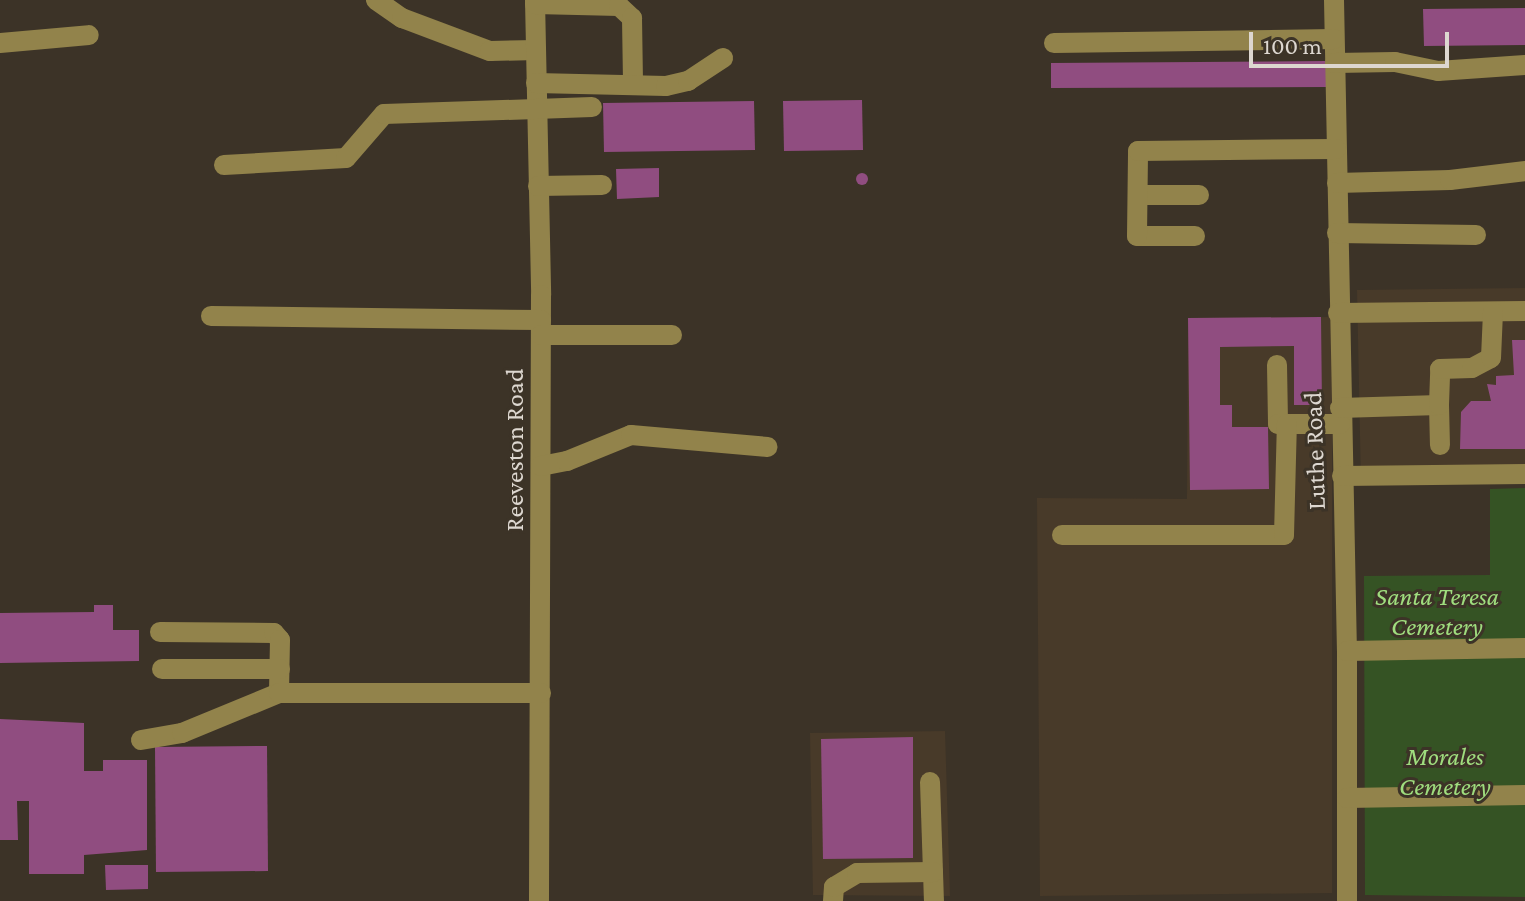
<!DOCTYPE html>
<html>
<head>
<meta charset="utf-8">
<style>
  body { margin:0 }
  #map { position:relative; width:1525px; height:901px; overflow:hidden; background:#3c3327; font-family:"Crimson Pro",serif }
  div>[style] { position:absolute }
  [style*='--x'] { left:calc(var(--x)*1px); top:calc(var(--y)*1px); width:calc(var(--w)*1px); rotate:calc(var(--a)*1deg) }
  .built>* { inset:0; background:#483a29 }
  .green>* { inset:0; background:#355324 }
  .building>* { inset:0; background:#904d80 }
  .round { border-radius:50% }
  .minor>* { height:20px; margin:-10px; padding:0 10px; transform-origin:10px; border-radius:10px; background:#92834b }
  span { translate:-50% -50%; white-space:nowrap; text-align:center; line-height:1.15; -webkit-text-stroke:6px #3c3327; paint-order:stroke }
  .street-label { font-size:26px; color:#ddd7d0 }
  .park-label { font-size:26px; color:#9fdd7e; font-style:italic }
  .scale { position:absolute; left:1249px; top:32px; width:200px; height:36px; box-sizing:border-box; border:4px solid #ddd7d0; border-top:0; padding-left:10px; font-size:24px; line-height:28px; white-space:nowrap; color:#ddd7d0; -webkit-text-stroke:6px #3c3327; paint-order:stroke }
</style>
</head>
<body>
<div id="map">
  <div class="built">
    <div style="clip-path:polygon(1525px 288px,1525px 480px,1361px 483px,1357px 290px)"></div>
    <div style="clip-path:polygon(1332px 317px,1332px 893px,1040px 896px,1037px 498px,1187px 499px,1188px 318px)"></div>
    <div style="clip-path:polygon(945px 731px,950px 896px,813px 895px,810px 733px)"></div>
  </div>
  <div class="green">
    <div style="clip-path:polygon(1525px 488px,1525px 897px,1365px 895px,1364px 576px,1490px 575px,1490px 489px)"></div>
  </div>
  <div class="building">
    <div style="clip-path:polygon(1525px 8px,1525px 45px,1424px 46px,1423px 9px)"></div>
    <div style="clip-path:polygon(1326px 61px,1326px 87px,1051px 88px,1051px 63px)"></div>
    <div style="clip-path:polygon(862px 100px,863px 150px,784px 151px,783px 101px)"></div>
    <div style="clip-path:polygon(754px 101px,755px 150px,604px 152px,603px 103px)"></div>
    <div style="clip-path:polygon(659px 168px,659px 197px,617px 199px,616px 169px)"></div>
    <div class="round" style="left:856px;top:173px;width:12px;height:12px"></div>
    <div style="clip-path:polygon(1321px 317px,1322px 405px,1294px 405px,1294px 346px,1220px 347px,1220px 405px,1232px 405px,1232px 427px,1268px 427px,1269px 489px,1190px 490px,1188px 318px)"></div>
    <div style="clip-path:polygon(1512px 340px,1525px 340px,1525px 449px,1460px 449px,1461px 412px,1471px 401px,1491px 401px,1487px 384px,1496px 385px,1496px 376px,1514px 375px)"></div>
    <div style="clip-path:polygon(94px 605px,113px 605px,113px 630px,139px 630px,139px 661px,0 663px,0 613px,94px 612px)"></div>
    <div style="clip-path:polygon(0 719px,84px 723px,84px 771px,103px 771px,103px 760px,147px 760px,147px 850px,84px 855px,84px 874px,29px 874px,29px 801px,17px 801px,18px 840px,0 840px)"></div>
    <div style="clip-path:polygon(913px 737px,913px 858px,823px 859px,821px 739px)"></div>
    <div style="clip-path:polygon(267px 746px,268px 871px,156px 872px,155px 747px)"></div>
    <div style="clip-path:polygon(105px 865px,148px 865px,148px 889px,106px 890px)"></div>
  </div>
  <div class="minor">
    <div style="--x:376;--y:0;--w:32;--a:35"></div>
    <div style="--x:402;--y:18;--w:94;--a:20.6"></div>
    <div style="--x:490;--y:51;--w:46;--a:-1.2"></div>
    <div style="--x:535;--y:0;--w:295;--a:88.8"></div>
    <div style="--x:541;--y:295;--w:606;--a:90.19"></div>
    <div style="--x:1334;--y:0;--w:651;--a:88.86"></div>
    <div style="--x:1347;--y:651;--w:250;--a:90"></div>
    <div style="--x:535;--y:4;--w:84;--a:1.4"></div>
    <div style="--x:619;--y:6;--w:18;--a:43"></div>
    <div style="--x:632;--y:18;--w:66;--a:89.1"></div>
    <div style="--x:0;--y:43;--w:89;--a:-5.1"></div>
    <div style="--x:1054;--y:43;--w:280;--a:-0.8"></div>
    <div style="--x:1335;--y:63;--w:60;--a:-1"></div>
    <div style="--x:1395;--y:62;--w:44;--a:11.8"></div>
    <div style="--x:1438;--y:71;--w:87;--a:-3.9"></div>
    <div style="--x:536;--y:83;--w:130;--a:1.3"></div>
    <div style="--x:666;--y:86;--w:23;--a:-13"></div>
    <div style="--x:688;--y:81;--w:42;--a:-33.3"></div>
    <div style="--x:224;--y:165;--w:122;--a:-3.3"></div>
    <div style="--x:346;--y:158;--w:58;--a:-49.2"></div>
    <div style="--x:384;--y:114;--w:208;--a:-1.9"></div>
    <div style="--x:1337;--y:183;--w:113;--a:-1.5"></div>
    <div style="--x:1450;--y:180;--w:76;--a:-6.8"></div>
    <div style="--x:538;--y:186;--w:64;--a:-0.9"></div>
    <div style="--x:1138;--y:195;--w:61;--a:0"></div>
    <div style="--x:1337;--y:233;--w:139;--a:0.8"></div>
    <div style="--x:1195;--y:236;--w:58;--a:180"></div>
    <div style="--x:1137;--y:236;--w:85;--a:-89.3"></div>
    <div style="--x:1138;--y:151;--w:198;--a:-0.6"></div>
    <div style="--x:1338;--y:313;--w:187;--a:-0.6"></div>
    <div style="--x:211;--y:316;--w:330;--a:0.7"></div>
    <div style="--x:541;--y:335;--w:131;--a:0"></div>
    <div style="--x:1277;--y:365;--w:59;--a:89"></div>
    <div style="--x:1278;--y:424;--w:62;--a:0"></div>
    <div style="--x:1439;--y:405;--w:40;--a:88.6"></div>
    <div style="--x:1340;--y:408;--w:99;--a:-1.7"></div>
    <div style="--x:1439;--y:405;--w:36;--a:-88"></div>
    <div style="--x:1440;--y:369;--w:32;--a:-2"></div>
    <div style="--x:1472;--y:368;--w:21;--a:-28"></div>
    <div style="--x:1491;--y:358;--w:46;--a:-87.5"></div>
    <div style="--x:541;--y:466;--w:26;--a:-11"></div>
    <div style="--x:567;--y:461;--w:69;--a:-22.1"></div>
    <div style="--x:631;--y:435;--w:137;--a:5"></div>
    <div style="--x:1342;--y:476;--w:183;--a:-0.6"></div>
    <div style="--x:1062;--y:535;--w:222;--a:0"></div>
    <div style="--x:1284;--y:535;--w:111;--a:-88.5"></div>
    <div style="--x:160;--y:632;--w:114;--a:0.5"></div>
    <div style="--x:274;--y:633;--w:9;--a:49"></div>
    <div style="--x:280;--y:640;--w:53;--a:91.1"></div>
    <div style="--x:1347;--y:651;--w:178;--a:-1"></div>
    <div style="--x:162;--y:669;--w:118;--a:0"></div>
    <div style="--x:141;--y:740;--w:42;--a:-9.7"></div>
    <div style="--x:182;--y:733;--w:105;--a:-22.4"></div>
    <div style="--x:279;--y:693;--w:262;--a:0"></div>
    <div style="--x:930;--y:782;--w:119;--a:88.1"></div>
    <div style="--x:1347;--y:798;--w:178;--a:-1"></div>
    <div style="--x:833;--y:901;--w:14;--a:-86"></div>
    <div style="--x:834;--y:887;--w:27;--a:-31"></div>
    <div style="--x:857;--y:873;--w:76;--a:-0.8"></div>
  </div>
  <div class="street-label">
    <span style="left:515px;top:450px;rotate:-90deg">Reeveston Road</span>
    <span style="left:1315px;top:451px;rotate:-92deg">Luthe Road</span>
  </div>
  <div class="park-label">
    <span style="left:1437px;top:612px">Santa Teresa<br>Cemetery</span>
    <span style="left:1445px;top:772px">Morales<br>Cemetery</span>
  </div>
  <div class="scale">100 m</div>
</div>
</body>
</html>
